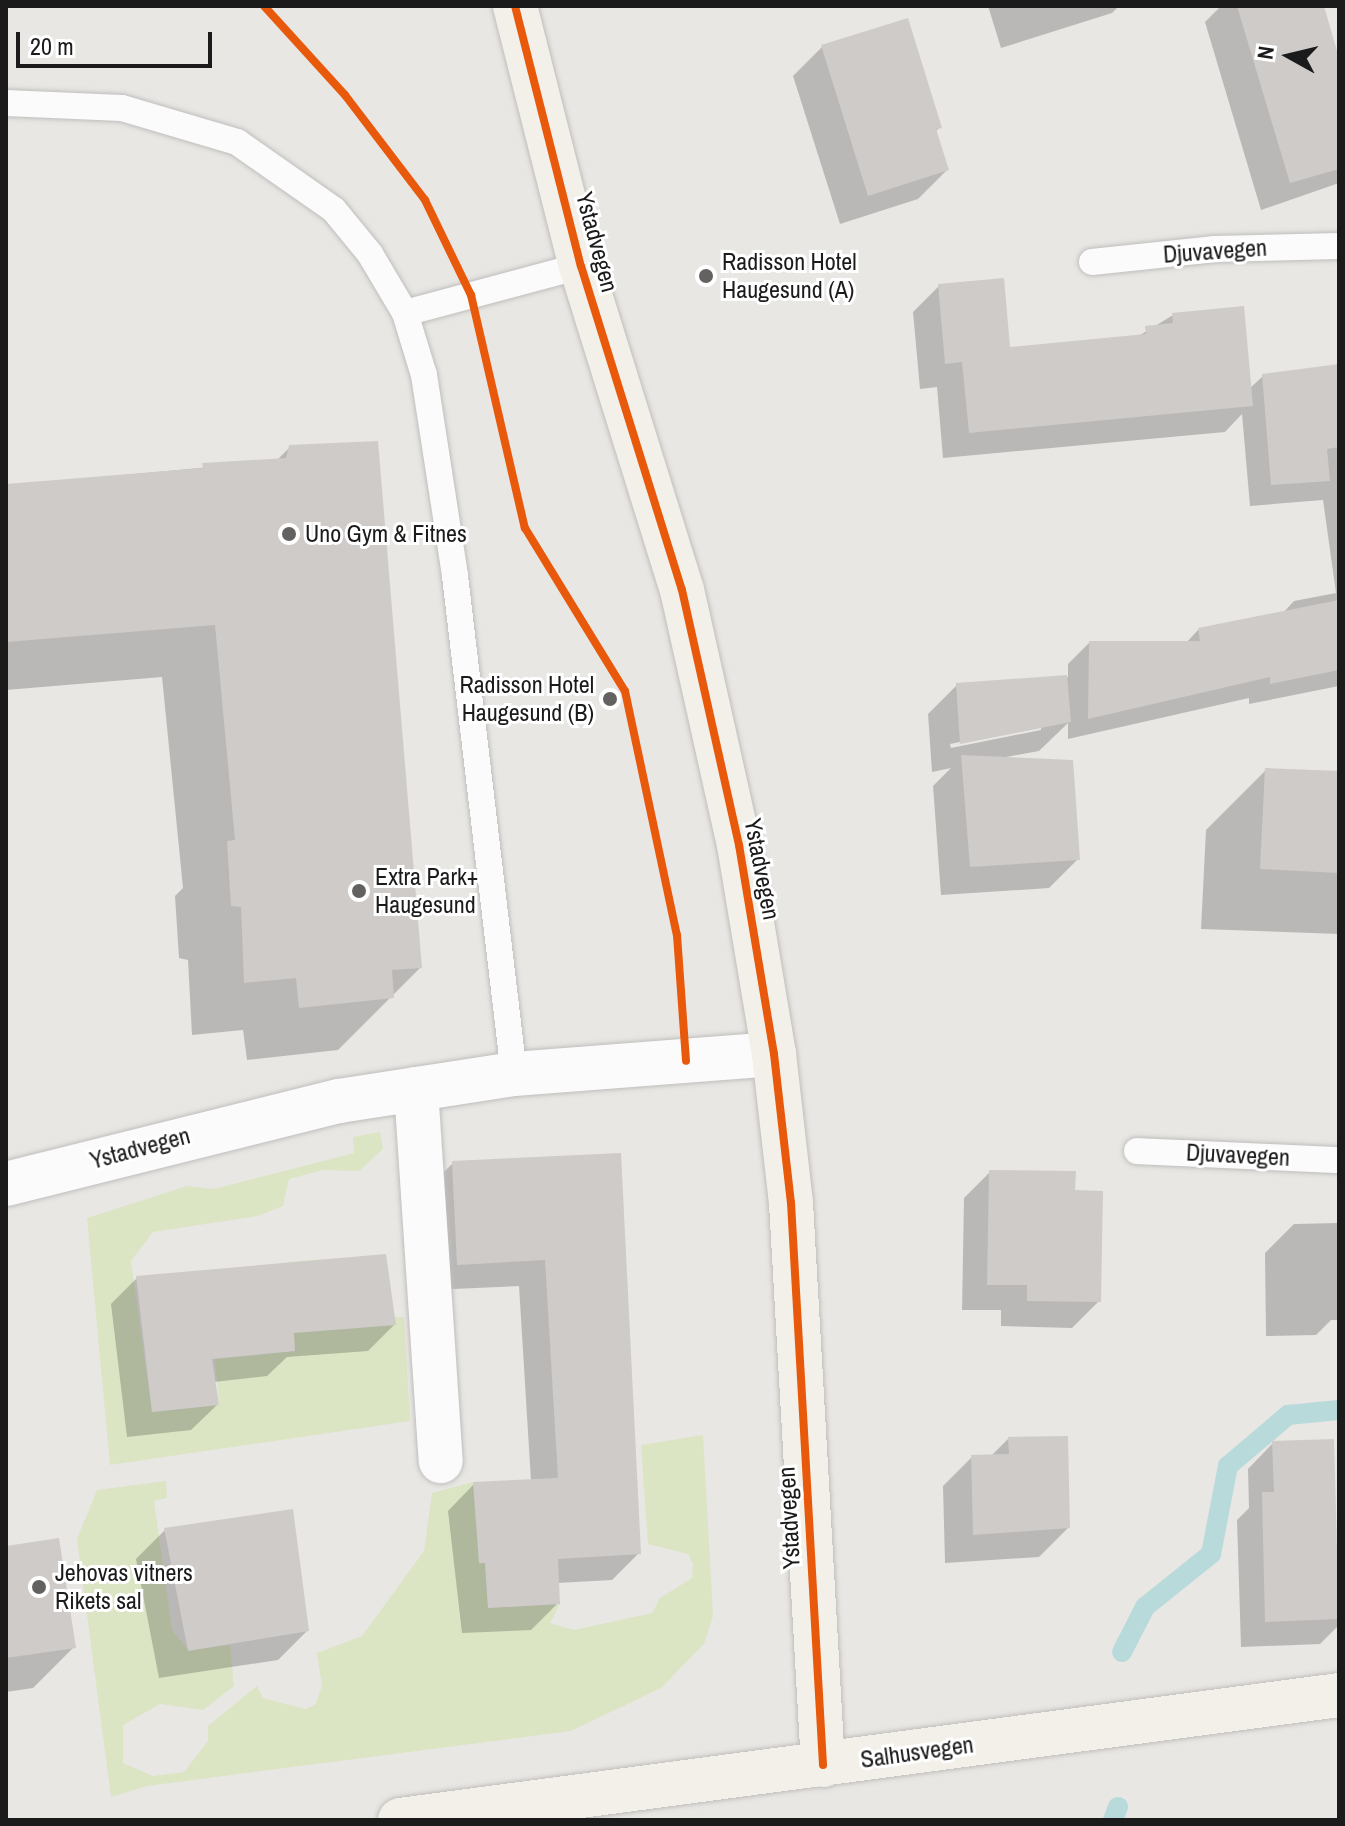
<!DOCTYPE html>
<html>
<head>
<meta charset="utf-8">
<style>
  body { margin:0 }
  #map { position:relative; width:1345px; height:1826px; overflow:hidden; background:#e9e7e4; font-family:"Archivo Narrow",sans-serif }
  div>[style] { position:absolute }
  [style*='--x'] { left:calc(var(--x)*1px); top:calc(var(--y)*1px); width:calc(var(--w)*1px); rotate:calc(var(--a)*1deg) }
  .grass>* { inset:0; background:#dbe5c4 }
  .shadow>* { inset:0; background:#0003 }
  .stream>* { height:20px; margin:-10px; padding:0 10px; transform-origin:10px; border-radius:10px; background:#b9dadb }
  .building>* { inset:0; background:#cecbc9 }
  .roads { filter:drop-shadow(0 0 2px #bfbebc) drop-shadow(0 0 2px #bfbebc) }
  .lane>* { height:26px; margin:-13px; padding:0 13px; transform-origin:13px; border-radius:13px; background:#fcfbfb }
  .street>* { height:44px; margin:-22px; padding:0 22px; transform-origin:22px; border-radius:22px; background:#fcfbfb }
  .secondary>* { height:44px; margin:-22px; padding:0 22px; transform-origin:22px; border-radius:22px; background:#f2f0e9 }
  .cycleway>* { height:8px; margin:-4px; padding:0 4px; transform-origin:4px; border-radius:4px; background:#e8590c }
  .dots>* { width:22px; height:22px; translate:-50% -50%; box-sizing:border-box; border:4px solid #fff; border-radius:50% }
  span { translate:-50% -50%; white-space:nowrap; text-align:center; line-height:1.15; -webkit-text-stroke:6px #fff; paint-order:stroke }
  .street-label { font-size:24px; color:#1b1b1b }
  .poi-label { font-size:24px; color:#1b1b1b }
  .left { translate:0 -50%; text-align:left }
  .right { translate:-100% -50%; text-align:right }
  .frame { position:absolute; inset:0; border:8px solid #1b1b1b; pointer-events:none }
  .north { position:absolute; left:1249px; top:16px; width:80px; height:80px; -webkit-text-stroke:6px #fff; paint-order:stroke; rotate:278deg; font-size:22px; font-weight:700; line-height:32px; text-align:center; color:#1b1b1b }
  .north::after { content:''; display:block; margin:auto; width:28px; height:36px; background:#1b1b1b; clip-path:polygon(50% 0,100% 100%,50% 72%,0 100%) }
  .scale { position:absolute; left:16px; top:32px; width:196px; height:36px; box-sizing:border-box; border:4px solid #1b1b1b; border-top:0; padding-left:10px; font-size:24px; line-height:28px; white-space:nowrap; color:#1b1b1b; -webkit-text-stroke:6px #fff; paint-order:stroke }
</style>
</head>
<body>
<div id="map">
  <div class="grass">
    <div style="clip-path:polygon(380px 1132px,383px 1149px,359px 1171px,323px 1170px,289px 1179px,283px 1206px,258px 1216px,153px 1232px,131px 1261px,152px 1412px,219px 1405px,215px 1359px,295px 1351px,287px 1262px,326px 1259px,332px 1330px,395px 1325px,395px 1317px,404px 1317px,410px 1421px,110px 1465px,87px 1218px,187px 1186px,214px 1189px,354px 1153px,353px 1137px)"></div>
    <div style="clip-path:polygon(703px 1435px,713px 1616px,704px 1644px,661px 1688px,571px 1731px,147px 1786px,111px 1797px,77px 1539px,97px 1490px,166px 1481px,167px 1498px,154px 1501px,172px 1630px,188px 1650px,230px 1645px,234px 1686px,203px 1710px,160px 1704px,123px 1725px,123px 1763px,153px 1776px,184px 1772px,208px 1741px,208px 1726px,257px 1686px,263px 1698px,305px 1709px,315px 1705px,322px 1686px,317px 1653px,362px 1636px,424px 1551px,432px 1493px,473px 1482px,479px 1562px,485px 1563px,488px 1608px,560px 1604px,550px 1623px,574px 1630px,652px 1613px,660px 1598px,692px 1578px,693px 1564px,688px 1554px,648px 1544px,641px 1445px)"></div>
  </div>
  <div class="shadow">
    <div style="clip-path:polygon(988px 6px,1119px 6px,1112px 13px,1001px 48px)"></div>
    <div style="clip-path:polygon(1221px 6px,1322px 6px,1339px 60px,1339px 183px,1261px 210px,1205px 22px)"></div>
    <div style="clip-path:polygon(822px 47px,940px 127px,935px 132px,947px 170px,918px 199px,840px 224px,793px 76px)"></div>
    <div style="clip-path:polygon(evenodd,939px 286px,1009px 349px,1137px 337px,1173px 315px,1249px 389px,1263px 376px,1339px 366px,1339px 686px,1249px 704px,1249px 698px,1068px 739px,1068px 723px,1039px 751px,1006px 757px,1078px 859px,1049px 888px,941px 895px,933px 786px,951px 768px,932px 772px,928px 714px,957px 685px,1068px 677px,1068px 664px,1089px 643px,1186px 643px,1198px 630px,1282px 614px,1294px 601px,1336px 593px,1323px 500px,1250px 506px,1242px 414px,1225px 432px,943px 458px,937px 387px,920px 389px,913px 312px,939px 286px,1041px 726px,1041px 730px,951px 748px,950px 744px,1041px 726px)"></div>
    <div style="clip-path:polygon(290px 447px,420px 968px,338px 1050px,247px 1060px,243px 1030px,192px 1035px,188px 960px,179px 958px,175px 896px,183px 888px,162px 677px,6px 690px,6px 486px,276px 461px)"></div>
    <div style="clip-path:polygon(1266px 770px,1339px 773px,1339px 934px,1201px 929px,1206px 830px)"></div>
    <div style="clip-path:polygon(619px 1155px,639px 1553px,612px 1580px,557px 1583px,558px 1603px,531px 1630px,462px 1633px,448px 1511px,474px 1484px,531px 1481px,519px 1286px,431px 1290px,426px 1190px,453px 1163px)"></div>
    <div style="clip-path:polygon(990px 1172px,1073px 1192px,1099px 1301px,1072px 1328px,1001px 1326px,1001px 1310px,962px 1310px,964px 1198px)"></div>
    <div style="clip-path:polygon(1339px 1223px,1339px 1320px,1331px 1320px,1316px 1335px,1266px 1336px,1265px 1253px,1294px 1224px)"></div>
    <div style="clip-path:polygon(137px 1278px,394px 1325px,368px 1351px,287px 1357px,267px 1376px,214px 1382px,217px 1405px,191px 1430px,127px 1437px,111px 1304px)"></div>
    <div style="clip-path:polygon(1008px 1439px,1068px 1528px,1039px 1557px,945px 1563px,943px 1486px,972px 1457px,991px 1456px)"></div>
    <div style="clip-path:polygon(1332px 1441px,1339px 1625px,1320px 1644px,1241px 1647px,1237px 1520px,1249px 1508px,1248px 1469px,1273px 1443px)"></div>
    <div style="clip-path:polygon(165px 1530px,307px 1631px,278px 1660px,159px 1678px,136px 1559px)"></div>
    <div style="clip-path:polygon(6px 1549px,74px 1647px,33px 1688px,6px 1692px)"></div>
  </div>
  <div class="stream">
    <div style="--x:1122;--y:1652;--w:51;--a:-62.9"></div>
    <div style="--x:1145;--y:1607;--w:85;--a:-38.8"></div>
    <div style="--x:1211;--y:1554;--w:90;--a:-79.1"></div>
    <div style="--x:1228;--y:1466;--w:79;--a:-40.4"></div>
    <div style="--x:1288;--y:1415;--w:51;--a:-5.6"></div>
    <div style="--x:1113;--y:1820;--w:14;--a:-69"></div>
  </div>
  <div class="building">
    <div style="clip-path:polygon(1237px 6px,1324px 6px,1339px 58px,1339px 169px,1290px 183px)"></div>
    <div style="clip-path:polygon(908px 18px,942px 128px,936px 129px,949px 170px,868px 196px,821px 45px)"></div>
    <div style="clip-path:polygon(1004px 278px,1010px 347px,1146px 334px,1145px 326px,1173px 323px,1172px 313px,1244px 306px,1253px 406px,969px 433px,962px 362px,945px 364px,938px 284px)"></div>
    <div style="clip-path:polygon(1339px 364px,1339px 447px,1327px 449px,1330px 481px,1271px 485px,1262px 374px)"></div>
    <div style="clip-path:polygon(378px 441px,422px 968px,392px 970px,394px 998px,299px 1008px,296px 978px,244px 983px,241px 907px,231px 906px,227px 841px,235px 840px,215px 625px,6px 642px,6px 484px,203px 468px,202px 463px,286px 458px,289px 445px)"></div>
    <div style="clip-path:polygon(1339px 600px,1339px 670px,1270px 684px,1270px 677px,1088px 719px,1089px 641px,1200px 641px,1198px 628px)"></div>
    <div style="clip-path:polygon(1067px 675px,1071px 722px,960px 744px,956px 683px)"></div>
    <div style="clip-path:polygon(961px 755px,1073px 760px,1080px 860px,970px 867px)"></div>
    <div style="clip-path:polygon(1265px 768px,1339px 771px,1339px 873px,1260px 869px)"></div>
    <div style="clip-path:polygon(621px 1153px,641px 1554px,558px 1559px,560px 1604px,488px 1608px,485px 1563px,479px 1563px,473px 1482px,558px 1478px,545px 1260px,457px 1265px,452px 1161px)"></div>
    <div style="clip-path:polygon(989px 1170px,1076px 1171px,1075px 1190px,1103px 1191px,1101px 1302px,1027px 1301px,1027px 1285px,987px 1285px)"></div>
    <div style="clip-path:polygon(386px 1254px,396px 1325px,294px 1333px,295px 1351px,212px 1359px,219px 1405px,152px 1412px,136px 1276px)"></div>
    <div style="clip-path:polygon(1068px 1436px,1070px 1528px,973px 1535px,971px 1455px,1009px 1454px,1008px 1437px)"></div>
    <div style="clip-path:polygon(1334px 1439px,1339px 1619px,1265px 1622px,1262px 1492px,1274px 1492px,1272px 1441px)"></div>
    <div style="clip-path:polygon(293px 1509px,309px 1631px,188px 1651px,164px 1528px)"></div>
    <div style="clip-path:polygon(59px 1538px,76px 1648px,6px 1658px,6px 1546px)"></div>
  </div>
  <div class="roads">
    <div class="lane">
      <div style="--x:6;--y:103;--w:116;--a:2.5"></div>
      <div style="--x:122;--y:108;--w:120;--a:16.5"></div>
      <div style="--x:237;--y:142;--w:118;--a:35"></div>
      <div style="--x:334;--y:210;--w:57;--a:50.7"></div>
      <div style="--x:370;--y:254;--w:69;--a:59.3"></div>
      <div style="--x:405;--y:313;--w:182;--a:-15"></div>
      <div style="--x:1092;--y:262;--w:124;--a:-6"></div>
      <div style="--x:1215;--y:249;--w:124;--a:-1.4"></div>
      <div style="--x:405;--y:313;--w:65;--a:73"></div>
      <div style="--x:424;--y:375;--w:203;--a:81.2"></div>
      <div style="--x:455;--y:576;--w:501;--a:83.24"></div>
      <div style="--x:1137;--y:1151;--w:202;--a:2.6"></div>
    </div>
    <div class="street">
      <div style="--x:416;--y:1089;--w:373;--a:86.2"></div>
      <div style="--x:6;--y:1184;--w:343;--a:-14"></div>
      <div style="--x:339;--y:1101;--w:177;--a:-8.8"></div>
      <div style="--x:514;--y:1074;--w:261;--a:-4.4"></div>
    </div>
    <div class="secondary">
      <div style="--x:515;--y:6;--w:268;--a:75.8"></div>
      <div style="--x:581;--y:266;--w:339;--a:72.7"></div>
      <div style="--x:682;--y:590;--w:261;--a:77.4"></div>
      <div style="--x:739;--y:845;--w:212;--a:80.5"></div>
      <div style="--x:774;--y:1054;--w:150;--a:83.5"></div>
      <div style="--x:791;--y:1203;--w:563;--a:86.74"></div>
      <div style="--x:400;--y:1820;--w:947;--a:-7.58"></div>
    </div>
  </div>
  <div class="cycleway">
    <div style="--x:264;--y:6;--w:120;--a:47.7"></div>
    <div style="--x:345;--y:95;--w:132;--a:52.7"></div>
    <div style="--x:425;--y:200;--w:106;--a:64.2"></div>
    <div style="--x:471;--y:295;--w:239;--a:77"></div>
    <div style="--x:525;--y:528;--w:191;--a:58.5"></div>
    <div style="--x:625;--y:691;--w:249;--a:78"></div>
    <div style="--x:677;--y:935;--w:126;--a:85.9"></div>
    <div style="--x:515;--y:6;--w:268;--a:75.8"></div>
    <div style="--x:581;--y:266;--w:339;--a:72.7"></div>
    <div style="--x:682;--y:590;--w:261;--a:77.4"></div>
    <div style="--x:739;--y:845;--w:212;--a:80.5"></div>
    <div style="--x:774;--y:1054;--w:150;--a:83.5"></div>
    <div style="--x:791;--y:1203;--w:563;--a:86.74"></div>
  </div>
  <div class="dots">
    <div style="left:706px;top:276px;background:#636261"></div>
    <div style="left:289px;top:534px;background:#636261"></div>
    <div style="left:610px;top:699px;background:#636261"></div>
    <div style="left:359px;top:891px;background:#636261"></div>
    <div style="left:39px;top:1587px;background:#636261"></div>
  </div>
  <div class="street-label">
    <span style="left:597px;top:242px;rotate:75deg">Ystadvegen</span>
    <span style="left:1215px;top:251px;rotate:-4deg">Djuvavegen</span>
    <span style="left:762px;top:869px;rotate:79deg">Ystadvegen</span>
    <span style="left:140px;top:1148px;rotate:-15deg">Ystadvegen</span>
    <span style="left:1238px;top:1155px;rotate:3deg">Djuvavegen</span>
    <span style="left:789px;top:1518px;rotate:-93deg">Ystadvegen</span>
    <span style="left:917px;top:1752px;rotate:-8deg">Salhusvegen</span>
  </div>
  <div class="poi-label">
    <span class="left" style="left:722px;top:276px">Radisson Hotel<br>Haugesund (A)</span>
    <span class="left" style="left:305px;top:534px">Uno Gym &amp; Fitnes</span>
    <span class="right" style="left:594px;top:699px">Radisson Hotel<br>Haugesund (B)</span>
    <span class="left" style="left:375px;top:891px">Extra Park+<br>Haugesund</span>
    <span class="left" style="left:55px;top:1587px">Jehovas vitners<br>Rikets sal</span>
  </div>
  <div class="frame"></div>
  <div class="north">N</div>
  <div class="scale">20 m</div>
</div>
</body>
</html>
